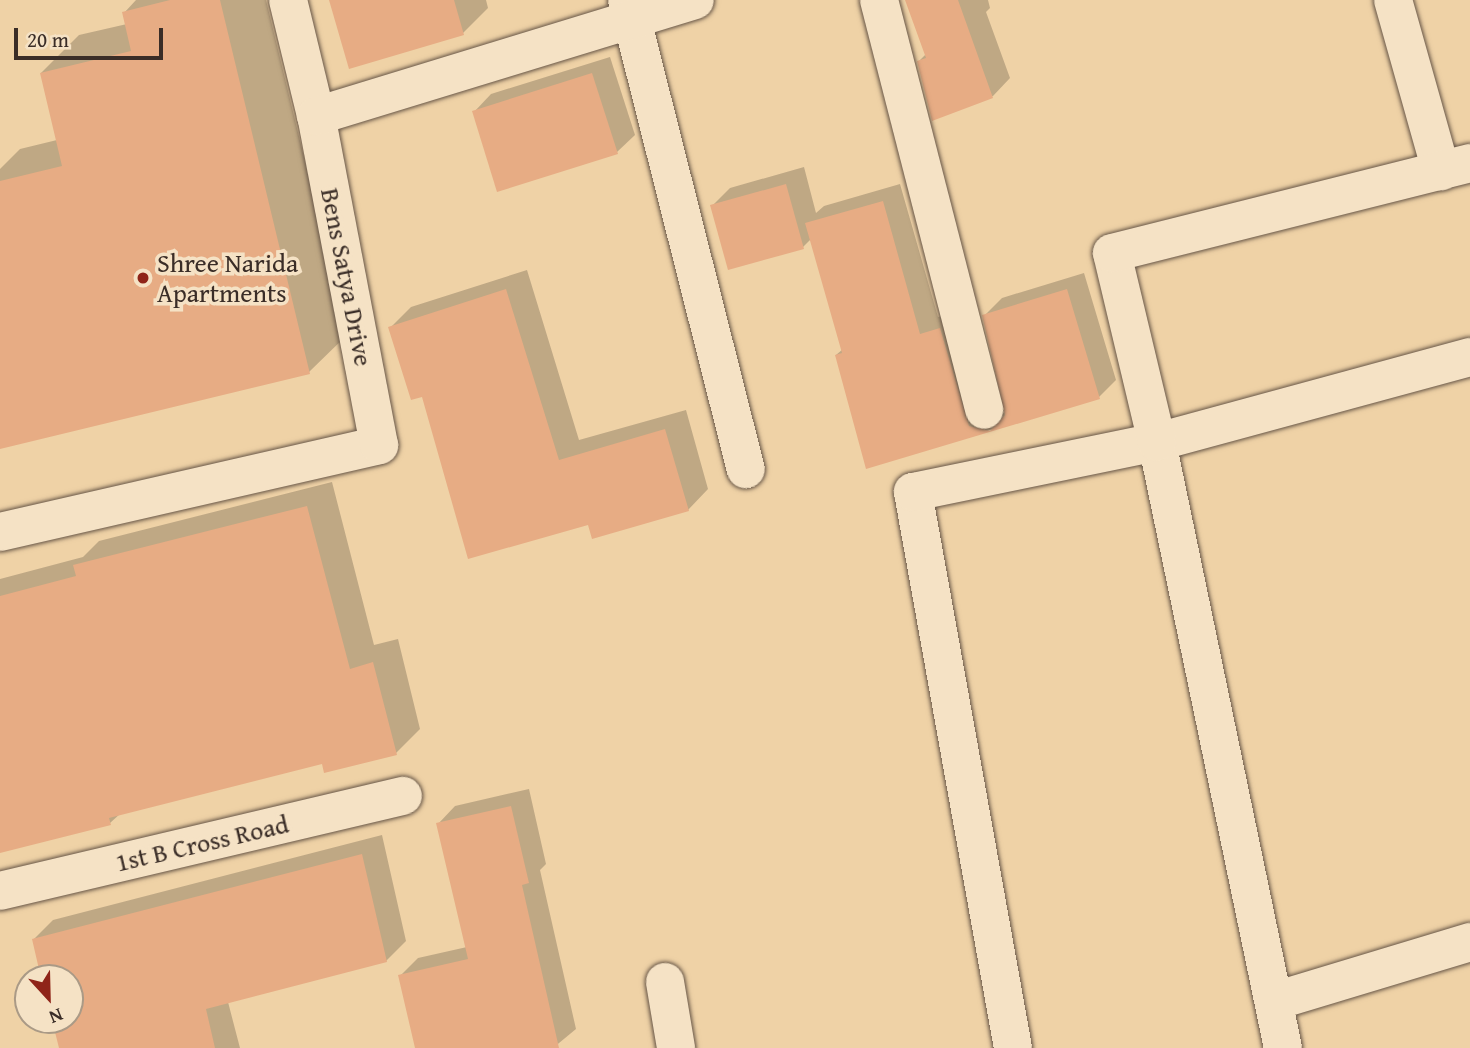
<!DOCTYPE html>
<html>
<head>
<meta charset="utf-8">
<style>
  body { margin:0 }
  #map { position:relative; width:1470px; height:1048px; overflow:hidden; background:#efd2a6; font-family:"Gentium Book Plus",serif }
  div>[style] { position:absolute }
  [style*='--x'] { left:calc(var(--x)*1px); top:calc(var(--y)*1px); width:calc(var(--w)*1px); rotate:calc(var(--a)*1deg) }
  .shadow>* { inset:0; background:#0003 }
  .building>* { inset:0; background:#e7ac84 }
  .roads { filter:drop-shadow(0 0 2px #675647) drop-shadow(0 0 2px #675647) }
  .minor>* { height:38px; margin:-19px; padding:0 19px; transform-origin:19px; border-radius:19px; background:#f5e2c5 }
  .dots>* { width:19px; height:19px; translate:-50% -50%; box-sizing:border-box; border:4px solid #f5e2c5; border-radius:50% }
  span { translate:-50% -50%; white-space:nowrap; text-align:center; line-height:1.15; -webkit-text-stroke:7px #f5e2c5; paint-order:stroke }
  .poi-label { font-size:26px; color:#3a2d27 }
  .left { translate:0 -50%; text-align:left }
  .street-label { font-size:26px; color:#3a2d27 }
  .north { position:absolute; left:14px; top:964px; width:70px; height:70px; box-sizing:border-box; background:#f5e2c5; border:2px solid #aa9a86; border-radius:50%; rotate:158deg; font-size:19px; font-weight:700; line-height:28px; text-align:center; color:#3a2d27 }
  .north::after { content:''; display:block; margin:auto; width:24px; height:32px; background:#8f2418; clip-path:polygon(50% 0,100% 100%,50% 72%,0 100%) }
  .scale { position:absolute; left:14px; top:28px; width:149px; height:32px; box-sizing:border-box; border:4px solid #3a2d27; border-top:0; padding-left:9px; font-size:21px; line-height:24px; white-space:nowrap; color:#3a2d27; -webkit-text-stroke:5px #f5e2c5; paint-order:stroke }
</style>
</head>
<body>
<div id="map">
  <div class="shadow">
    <div style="clip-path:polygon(136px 0,266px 0,347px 335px,309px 372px,0 448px,0 169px,20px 149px,57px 140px,41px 73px,79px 35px,127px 24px,124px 13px)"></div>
    <div style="clip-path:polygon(331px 0,486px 0,488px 8px,463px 33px)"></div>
    <div style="clip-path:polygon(907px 0,988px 0,990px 8px,986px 12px,1010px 78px,993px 96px,934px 118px,919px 61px,926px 54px)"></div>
    <div style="clip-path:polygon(610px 57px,635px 135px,617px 152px,474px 112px,491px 94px)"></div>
    <div style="clip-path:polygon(804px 167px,816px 213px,824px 206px,900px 184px,938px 317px,958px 311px,997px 414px,1006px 412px,984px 316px,1002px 298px,1084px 273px,1116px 380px,1099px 397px,867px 467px,836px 355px,843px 349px,811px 239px,803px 247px,712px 206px,730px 188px)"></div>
    <div style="clip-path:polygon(527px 270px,579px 440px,686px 410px,708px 489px,688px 510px,589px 522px,423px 395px,390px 328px,411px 307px)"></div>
    <div style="clip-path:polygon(332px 482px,374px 645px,398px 639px,420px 729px,396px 753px,323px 762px,121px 813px,110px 823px,0 828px,0 579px,83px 557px,99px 541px)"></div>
    <div style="clip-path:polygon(529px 789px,546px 864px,540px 870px,576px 1029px,553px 1048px,416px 1048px,400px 976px,418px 958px,467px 947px,438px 824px,455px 806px)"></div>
    <div style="clip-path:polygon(382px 835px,406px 941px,386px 961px,228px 1002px,240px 1048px,60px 1048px,53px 1020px,70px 1020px,70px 978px,43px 978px,33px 940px,53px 920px)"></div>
  </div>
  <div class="building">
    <div style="clip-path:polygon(170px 0,220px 0,310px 374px,0 449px,0 181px,62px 166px,40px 73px,131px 51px,122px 12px)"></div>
    <div style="clip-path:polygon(329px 0,454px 0,464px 35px,349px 69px)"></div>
    <div style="clip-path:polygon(905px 0,958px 0,993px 98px,932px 121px,917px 61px,926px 58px)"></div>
    <div style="clip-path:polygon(592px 73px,618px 154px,497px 192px,472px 111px)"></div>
    <div style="clip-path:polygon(786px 184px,804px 249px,728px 270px,710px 205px)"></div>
    <div style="clip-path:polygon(883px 201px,920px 334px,940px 328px,969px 426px,990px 431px,1005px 415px,982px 315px,1067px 289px,1100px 399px,866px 469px,835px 355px,842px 353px,805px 223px)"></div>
    <div style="clip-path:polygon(506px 289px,559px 460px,665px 429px,689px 511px,592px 539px,588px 525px,468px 559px,422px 397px,411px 400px,388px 327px)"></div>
    <div style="clip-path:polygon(307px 506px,350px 669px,373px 662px,397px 755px,324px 773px,322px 764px,109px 818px,111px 825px,0 853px,0 596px,76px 576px,73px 565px)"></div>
    <div style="clip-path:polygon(511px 806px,529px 883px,522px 885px,559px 1048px,415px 1048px,398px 975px,468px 959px,436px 823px)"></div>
    <div style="clip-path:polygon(362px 854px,387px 962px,206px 1009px,215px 1048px,59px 1048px,52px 1020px,70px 1020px,70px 978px,41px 978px,32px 939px)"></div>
  </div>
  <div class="roads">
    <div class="minor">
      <div style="--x:288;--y:0;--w:119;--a:76.4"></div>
      <div style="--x:627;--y:0;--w:484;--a:75.8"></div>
      <div style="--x:879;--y:0;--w:423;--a:75.6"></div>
      <div style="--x:1393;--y:0;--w:178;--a:74.3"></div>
      <div style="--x:0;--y:532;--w:389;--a:-12.9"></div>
      <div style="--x:379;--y:445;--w:335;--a:-100.8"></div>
      <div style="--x:316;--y:116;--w:396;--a:-17"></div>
      <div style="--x:0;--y:891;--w:414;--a:-13.3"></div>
      <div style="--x:665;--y:982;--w:67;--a:80.5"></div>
      <div style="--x:1275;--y:1001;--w:204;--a:-16.8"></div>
      <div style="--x:1013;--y:1048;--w:565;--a:-100.2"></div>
      <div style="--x:913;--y:492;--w:249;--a:-11.6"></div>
      <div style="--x:1157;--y:442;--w:324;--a:-15.2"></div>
      <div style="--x:1283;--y:1048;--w:619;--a:-101.75"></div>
      <div style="--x:1157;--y:442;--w:194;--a:-103.4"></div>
      <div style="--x:1112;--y:253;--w:369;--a:-14.1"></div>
    </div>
  </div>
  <div class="dots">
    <div style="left:143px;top:278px;background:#8f2418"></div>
  </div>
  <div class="poi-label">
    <span class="left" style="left:157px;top:278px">Shree Narida<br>Apartments</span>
  </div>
  <div class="street-label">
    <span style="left:347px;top:277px;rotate:79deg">Bens Satya Drive</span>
    <span style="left:202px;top:843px;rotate:-13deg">1st B Cross Road</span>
  </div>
  <div class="north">N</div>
  <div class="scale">20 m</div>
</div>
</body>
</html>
